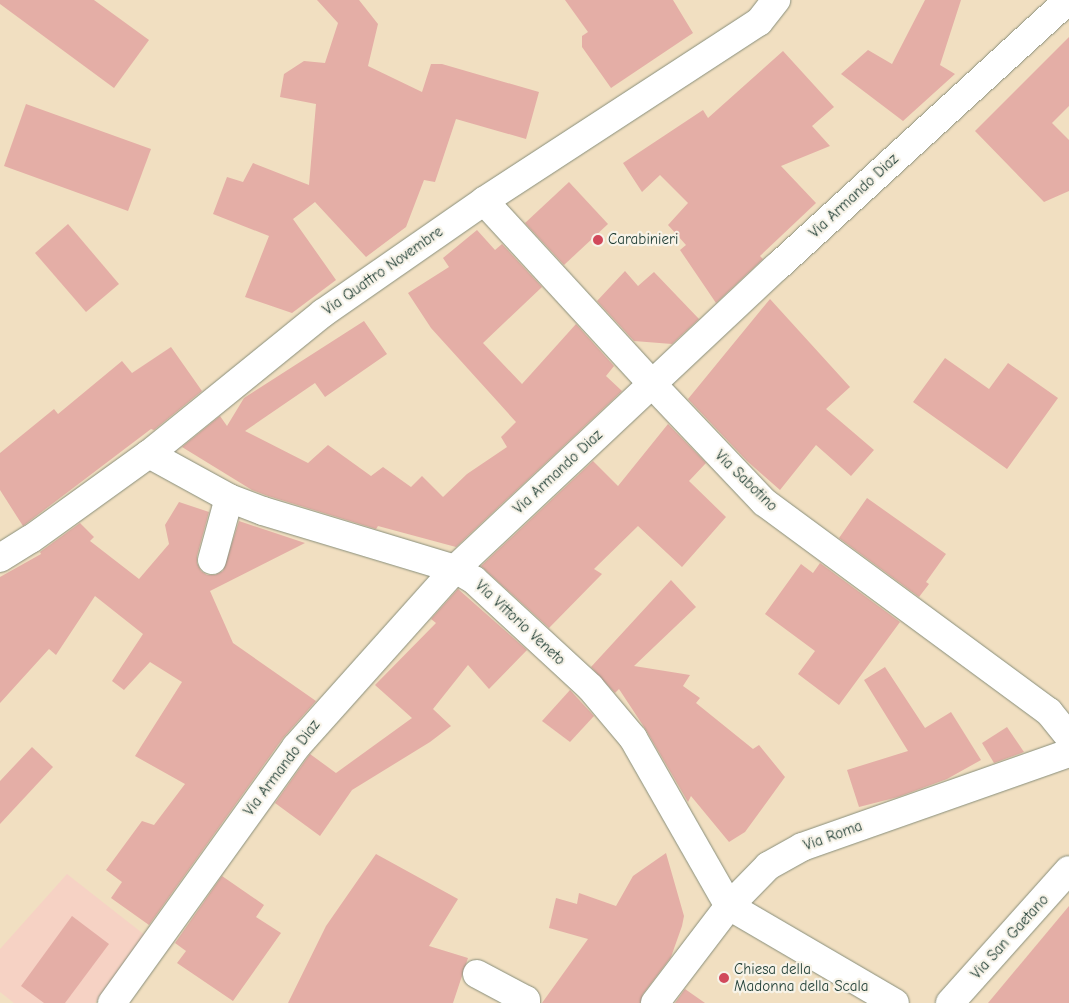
<!DOCTYPE html>
<html>
<head>
<meta charset="utf-8">
<style>
  body { margin:0 }
  #map { position:relative; width:1069px; height:1003px; overflow:hidden; background:#f1dfc1; font-family:"Comic Neue",sans-serif }
  div>[style] { position:absolute }
  [style*='--x'] { left:calc(var(--x)*1px); top:calc(var(--y)*1px); width:calc(var(--w)*1px); rotate:calc(var(--a)*1deg) }
  .built>* { inset:0; background:#f6d2c4 }
  .building>* { inset:0; background:#e4aea6 }
  .roads { filter:drop-shadow(0 0 1px #888e7a) drop-shadow(0 0 1px #888e7a) }
  .minor>* { height:28px; margin:-14px; padding:0 14px; transform-origin:14px; border-radius:14px; background:#fff }
  .tertiary>* { height:28px; margin:-14px; padding:0 14px; transform-origin:14px; border-radius:14px; background:#fff }
  .dots>* { width:14px; height:14px; translate:-50% -50%; box-sizing:border-box; border:2px solid #f7f3e8; border-radius:50% }
  span { translate:-50% -50%; white-space:nowrap; text-align:center; line-height:1.15; -webkit-text-stroke:4.5px #f7f3e8; paint-order:stroke }
  .street-label { font-size:15px; color:#1f3d34 }
  .poi-label { font-size:15px; color:#1f3d34 }
  .left { translate:0 -50%; text-align:left }
</style>
</head>
<body>
<div id="map">
  <div class="built">
    <div style="clip-path:polygon(67px 874px,146px 936px,95px 1003px,14px 1003px,0 992px,0 949px)"></div>
  </div>
  <div class="building">
    <div style="clip-path:polygon(0 0,94px 0,149px 40px,114px 88px,0 4px)"></div>
    <div style="clip-path:polygon(317px 0,359px 0,378px 24px,368px 66px,422px 92px,431px 64px,442px 64px,539px 92px,526px 139px,456px 119px,435px 182px,424px 180px,406px 227px,366px 257px,315px 202px,293px 219px,336px 280px,292px 313px,245px 297px,269px 236px,213px 214px,227px 177px,243px 182px,253px 163px,309px 185px,316px 104px,280px 97px,284px 74px,304px 61px,325px 63px,338px 23px)"></div>
    <div style="clip-path:polygon(565px 0,673px 0,693px 33px,611px 88px,582px 47px,582px 36px,588px 32px)"></div>
    <div style="clip-path:polygon(925px 0,961px 0,940px 65px,955px 74px,903px 121px,841px 74px,868px 50px,892px 64px)"></div>
    <div style="clip-path:polygon(1069px 37px,1069px 106px,1052px 123px,1069px 140px,1069px 191px,1044px 202px,975px 131px)"></div>
    <div style="clip-path:polygon(783px 51px,834px 107px,812px 126px,830px 146px,781px 166px,816px 203px,760px 256px,763px 259px,716px 303px,680px 250px,686px 245px,668px 225px,688px 203px,660px 175px,642px 192px,623px 163px,703px 110px,708px 118px)"></div>
    <div style="clip-path:polygon(26px 104px,151px 149px,128px 211px,4px 166px)"></div>
    <div style="clip-path:polygon(569px 182px,608px 224px,564px 265px,525px 223px)"></div>
    <div style="clip-path:polygon(68px 224px,119px 284px,86px 312px,35px 253px)"></div>
    <div style="clip-path:polygon(477px 230px,495px 250px,502px 244px,542px 287px,483px 343px,522px 384px,576px 324px,614px 366px,606px 376px,622px 391px,456px 547px,378px 526px,376px 529px,268px 496px,252px 490px,182px 447px,220px 416px,227px 426px,244px 398px,364px 321px,387px 354px,325px 397px,315px 383px,245px 431px,308px 463px,328px 445px,371px 476px,383px 467px,411px 487px,422px 476px,443px 497px,467px 474px,507px 447px,501px 437px,516px 422px,431px 328px,408px 293px,449px 267px,443px 258px)"></div>
    <div style="clip-path:polygon(625px 271px,638px 286px,654px 272px,699px 319px,672px 344px,634px 341px,597px 301px)"></div>
    <div style="clip-path:polygon(770px 299px,850px 387px,826px 409px,874px 450px,851px 476px,816px 445px,780px 490px,747px 461px,688px 399px)"></div>
    <div style="clip-path:polygon(171px 347px,202px 391px,154px 430px,151px 429px,23px 526px,0 490px,0 453px,54px 409px,58px 414px,122px 361px,132px 373px)"></div>
    <div style="clip-path:polygon(945px 358px,989px 389px,1008px 363px,1058px 398px,1007px 469px,913px 402px)"></div>
    <div style="clip-path:polygon(668px 424px,706px 463px,689px 481px,726px 517px,682px 567px,638px 526px,594px 569px,602px 574px,549px 628px,481px 566px,593px 461px,618px 486px)"></div>
    <div style="clip-path:polygon(867px 498px,946px 554px,926px 582px,929px 584px,919px 597px,839px 538px)"></div>
    <div style="clip-path:polygon(179px 502px,209px 512px,197px 556px,197px 563px,201px 571px,207px 575px,215px 575px,223px 571px,239px 521px,305px 543px,210px 591px,233px 643px,316px 701px,283px 738px,149px 925px,111px 898px,122px 882px,106px 870px,142px 821px,154px 825px,185px 784px,135px 756px,182px 682px,150px 662px,124px 690px,112px 681px,143px 634px,95px 596px,56px 655px,49px 649px,0 703px,0 577px,41px 554px,40px 552px,80px 523px,94px 537px,90px 541px,139px 579px,169px 544px,165px 525px)"></div>
    <div style="clip-path:polygon(820px 563px,900px 622px,839px 705px,798px 674px,815px 651px,765px 614px,801px 564px,813px 573px)"></div>
    <div style="clip-path:polygon(671px 580px,696px 607px,634px 666px,690px 675px,683px 686px,700px 698px,696px 703px,753px 749px,759px 745px,785px 777px,745px 832px,729px 842px,691px 796px,688px 802px,646px 730px,619px 689px,615px 693px,591px 667px)"></div>
    <div style="clip-path:polygon(458px 589px,527px 650px,489px 689px,468px 665px,433px 709px,451px 726px,430px 742px,352px 790px,320px 836px,275px 803px,310px 754px,336px 773px,412px 718px,375px 685px,436px 623px,431px 619px)"></div>
    <div style="clip-path:polygon(885px 667px,925px 728px,951px 712px,981px 760px,947px 779px,898px 797px,859px 807px,847px 770px,908px 751px,864px 680px)"></div>
    <div style="clip-path:polygon(570px 690px,594px 716px,570px 742px,542px 721px)"></div>
    <div style="clip-path:polygon(1007px 727px,1024px 752px,994px 763px,982px 743px)"></div>
    <div style="clip-path:polygon(32px 747px,53px 767px,0 824px,0 781px)"></div>
    <div style="clip-path:polygon(666px 853px,684px 916px,682px 926px,671px 957px,643px 994px,640px 1003px,542px 1003px,588px 939px,549px 928px,556px 898px,577px 904px,579px 893px,616px 906px,633px 876px)"></div>
    <div style="clip-path:polygon(376px 854px,458px 899px,429px 946px,468px 958px,453px 1003px,288px 1003px,326px 926px)"></div>
    <div style="clip-path:polygon(222px 876px,264px 905px,256px 917px,281px 933px,233px 1001px,177px 963px,186px 951px,175px 943px)"></div>
    <div style="clip-path:polygon(1069px 906px,1069px 1003px,988px 1003px)"></div>
    <div style="clip-path:polygon(72px 916px,109px 944px,65px 1003px,44px 1003px,21px 986px)"></div>
    <div style="clip-path:polygon(685px 989px,705px 1003px,675px 1003px)"></div>
  </div>
  <div class="roads">
    <div class="minor">
      <div style="--x:484;--y:201;--w:248;--a:47.4"></div>
      <div style="--x:652;--y:384;--w:163;--a:46.5"></div>
      <div style="--x:764;--y:502;--w:354;--a:36.4"></div>
      <div style="--x:1049;--y:712;--w:32;--a:51"></div>
      <div style="--x:149;--y:454;--w:91;--a:28.8"></div>
      <div style="--x:229;--y:498;--w:36;--a:21"></div>
      <div style="--x:263;--y:511;--w:201;--a:16.8"></div>
      <div style="--x:455;--y:569;--w:22;--a:30"></div>
      <div style="--x:474;--y:580;--w:158;--a:42.7"></div>
      <div style="--x:590;--y:687;--w:67;--a:49.9"></div>
      <div style="--x:633;--y:738;--w:193;--a:60.3"></div>
      <div style="--x:729;--y:906;--w:192;--a:30.3"></div>
      <div style="--x:212;--y:560;--w:64;--a:-74.7"></div>
      <div style="--x:477;--y:974;--w:55;--a:28"></div>
      <div style="--x:526;--y:1000;--w:3;--a:90"></div>
      <div style="--x:112;--y:1003;--w:315;--a:-54.3"></div>
      <div style="--x:296;--y:747;--w:239;--a:-48.2"></div>
      <div style="--x:455;--y:569;--w:441;--a:-43.2"></div>
      <div style="--x:777;--y:267;--w:395;--a:-42.5"></div>
      <div style="--x:950;--y:1003;--w:178;--a:-48.2"></div>
    </div>
    <div class="tertiary">
      <div style="--x:0;--y:558;--w:36;--a:-32"></div>
      <div style="--x:31;--y:539;--w:145;--a:-35.8"></div>
      <div style="--x:149;--y:454;--w:224;--a:-39"></div>
      <div style="--x:323;--y:313;--w:196;--a:-34.8"></div>
      <div style="--x:484;--y:201;--w:328;--a:-33.1"></div>
      <div style="--x:759;--y:22;--w:28;--a:-52"></div>
      <div style="--x:655;--y:1003;--w:122;--a:-52.7"></div>
      <div style="--x:729;--y:906;--w:56;--a:-45.7"></div>
      <div style="--x:768;--y:866;--w:39;--a:-29"></div>
      <div style="--x:802;--y:847;--w:283;--a:-19.4"></div>
    </div>
  </div>
  <div class="dots">
    <div style="left:598px;top:240px;background:#d1495b"></div>
    <div style="left:724px;top:978px;background:#d1495b"></div>
  </div>
  <div class="street-label">
    <span style="left:854px;top:196px;rotate:-43deg">Via Armando Diaz</span>
    <span style="left:383px;top:271px;rotate:-35deg">Via Quattro Novembre</span>
    <span style="left:558px;top:472px;rotate:-43deg">Via Armando Diaz</span>
    <span style="left:746px;top:481px;rotate:44deg">Via Sabotino</span>
    <span style="left:520px;top:623px;rotate:43deg">Via Vittorio Veneto</span>
    <span style="left:282px;top:768px;rotate:-53deg">Via Armando Diaz</span>
    <span style="left:833px;top:836px;rotate:-20deg">Via Roma</span>
    <span style="left:1010px;top:937px;rotate:-48deg">Via San Gaetano</span>
  </div>
  <div class="poi-label">
    <span class="left" style="left:608px;top:240px">Carabinieri</span>
    <span class="left" style="left:734px;top:978px">Chiesa della<br>Madonna della Scala</span>
  </div>
</div>
</body>
</html>
